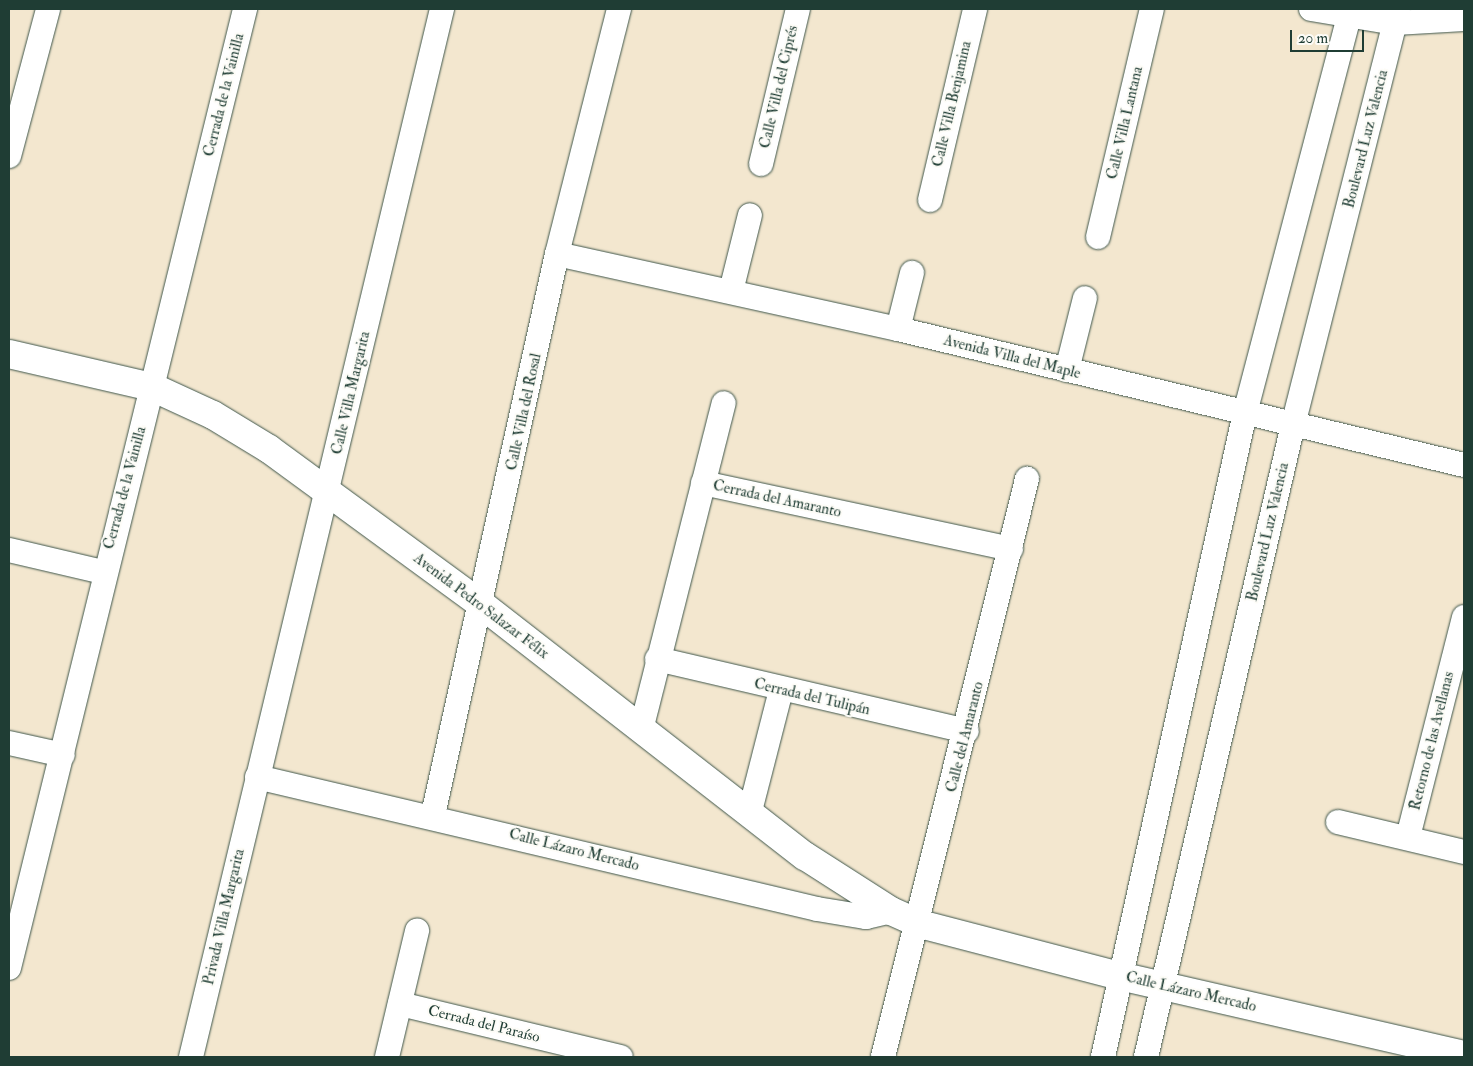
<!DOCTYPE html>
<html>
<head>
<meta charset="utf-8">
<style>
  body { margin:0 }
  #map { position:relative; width:1473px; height:1066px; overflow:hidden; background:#f3e7cf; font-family:"IM FELL Double Pica",serif }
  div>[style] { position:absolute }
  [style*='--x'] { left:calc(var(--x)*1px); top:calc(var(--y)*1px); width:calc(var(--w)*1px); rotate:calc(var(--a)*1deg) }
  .roads { filter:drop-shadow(0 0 1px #3f564b) drop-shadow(0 0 1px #3f564b) }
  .minor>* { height:24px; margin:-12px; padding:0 12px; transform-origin:12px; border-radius:12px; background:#fff }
  .tertiary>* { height:28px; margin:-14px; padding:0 14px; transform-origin:14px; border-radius:14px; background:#fff }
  span { translate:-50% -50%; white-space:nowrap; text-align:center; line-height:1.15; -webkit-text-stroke:4px #fdfcf7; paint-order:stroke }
  .street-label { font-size:15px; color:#1f3d34 }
  .frame { position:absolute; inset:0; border:10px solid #1f3d34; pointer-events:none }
  .scale { position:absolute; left:1290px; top:30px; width:74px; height:22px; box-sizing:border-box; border:2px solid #1f3d34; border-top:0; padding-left:6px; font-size:15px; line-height:18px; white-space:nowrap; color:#1f3d34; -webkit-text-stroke:4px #fdfcf7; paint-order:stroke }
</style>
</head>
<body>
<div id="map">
  <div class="roads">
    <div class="minor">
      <div style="--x:1311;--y:9;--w:85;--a:9.5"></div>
      <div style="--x:1395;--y:23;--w:69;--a:-3.3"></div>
      <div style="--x:9;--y:156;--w:152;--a:-75.1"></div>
      <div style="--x:761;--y:164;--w:159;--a:-76.6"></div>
      <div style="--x:930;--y:200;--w:196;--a:-76.7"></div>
      <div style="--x:1098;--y:237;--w:234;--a:-76.7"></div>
      <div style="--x:557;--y:254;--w:349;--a:12.4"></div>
      <div style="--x:898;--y:329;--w:582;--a:13.51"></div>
      <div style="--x:731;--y:291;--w:78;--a:-76"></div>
      <div style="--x:898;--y:329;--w:58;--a:-76"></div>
      <div style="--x:1067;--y:370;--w:74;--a:-76"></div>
      <div style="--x:703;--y:483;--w:315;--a:12.1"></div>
      <div style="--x:9;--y:550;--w:97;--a:13.2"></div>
      <div style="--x:657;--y:659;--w:318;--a:13.1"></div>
      <div style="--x:641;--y:730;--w:337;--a:-75.8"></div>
      <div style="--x:9;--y:743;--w:55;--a:12.5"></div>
      <div style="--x:257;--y:777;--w:575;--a:13.26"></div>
      <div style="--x:817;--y:909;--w:50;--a:9.3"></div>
      <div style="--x:866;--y:917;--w:26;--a:-13"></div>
      <div style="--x:750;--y:811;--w:125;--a:-75.6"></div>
      <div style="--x:433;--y:815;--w:575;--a:-77.54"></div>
      <div style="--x:557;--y:254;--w:253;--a:-75.8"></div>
      <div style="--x:1338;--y:822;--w:130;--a:13.4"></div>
      <div style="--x:1408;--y:837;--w:227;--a:-75.7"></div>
      <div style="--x:9;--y:968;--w:988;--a:-76.17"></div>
      <div style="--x:400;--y:1004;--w:227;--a:13.5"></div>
      <div style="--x:191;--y:1057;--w:1078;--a:-76.53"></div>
      <div style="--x:387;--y:1057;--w:130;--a:-76.6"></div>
      <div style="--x:883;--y:1057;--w:596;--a:-76.01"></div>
      <div style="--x:1103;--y:1057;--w:659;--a:-77.57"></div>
      <div style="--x:1245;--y:413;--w:418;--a:-75.3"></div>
      <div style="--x:1146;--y:1057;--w:649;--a:-76.91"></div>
      <div style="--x:1293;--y:425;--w:429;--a:-75.8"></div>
    </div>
    <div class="tertiary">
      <div style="--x:9;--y:354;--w:147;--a:13"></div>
      <div style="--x:152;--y:387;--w:67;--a:24.7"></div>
      <div style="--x:213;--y:415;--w:66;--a:31.3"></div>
      <div style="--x:269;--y:449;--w:264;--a:36.2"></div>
      <div style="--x:482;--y:605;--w:409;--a:37.9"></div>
      <div style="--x:805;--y:856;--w:102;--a:32.6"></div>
      <div style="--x:891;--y:911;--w:32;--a:24"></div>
      <div style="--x:920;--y:924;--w:211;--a:14.6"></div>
      <div style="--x:1124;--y:977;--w:349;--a:12.9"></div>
    </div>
  </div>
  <div class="street-label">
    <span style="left:779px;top:87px;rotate:-77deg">Calle Villa del Ciprés</span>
    <span style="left:224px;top:95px;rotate:-76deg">Cerrada de la Vainilla</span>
    <span style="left:952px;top:104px;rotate:-77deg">Calle Villa Benjamina</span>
    <span style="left:1125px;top:123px;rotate:-77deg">Calle Villa Lantana</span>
    <span style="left:1366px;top:139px;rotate:-76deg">Boulevard Luz Valencia</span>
    <span style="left:1012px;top:357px;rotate:14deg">Avenida Villa del Maple</span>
    <span style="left:351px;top:393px;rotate:-77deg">Calle Villa Margarita</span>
    <span style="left:524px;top:412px;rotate:-78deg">Calle Villa del Rosal</span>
    <span style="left:125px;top:488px;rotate:-75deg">Cerrada de la Vainilla</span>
    <span style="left:777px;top:499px;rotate:12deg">Cerrada del Amaranto</span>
    <span style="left:1268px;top:532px;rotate:-77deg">Boulevard Luz Valencia</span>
    <span style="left:481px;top:606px;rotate:37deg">Avenida Pedro Salazar Félix</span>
    <span style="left:812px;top:697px;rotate:13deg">Cerrada del Tulipán</span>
    <span style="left:965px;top:737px;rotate:-76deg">Calle del Amaranto</span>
    <span style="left:1432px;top:741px;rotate:-76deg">Retorno de las Avellanas</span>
    <span style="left:574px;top:850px;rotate:14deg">Calle Lázaro Mercado</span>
    <span style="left:224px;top:917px;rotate:-77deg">Privada Villa Margarita</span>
    <span style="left:1191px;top:992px;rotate:13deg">Calle Lázaro Mercado</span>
    <span style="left:484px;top:1024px;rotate:14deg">Cerrada del Paraíso</span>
  </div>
  <div class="frame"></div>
  <div class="scale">20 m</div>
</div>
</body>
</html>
